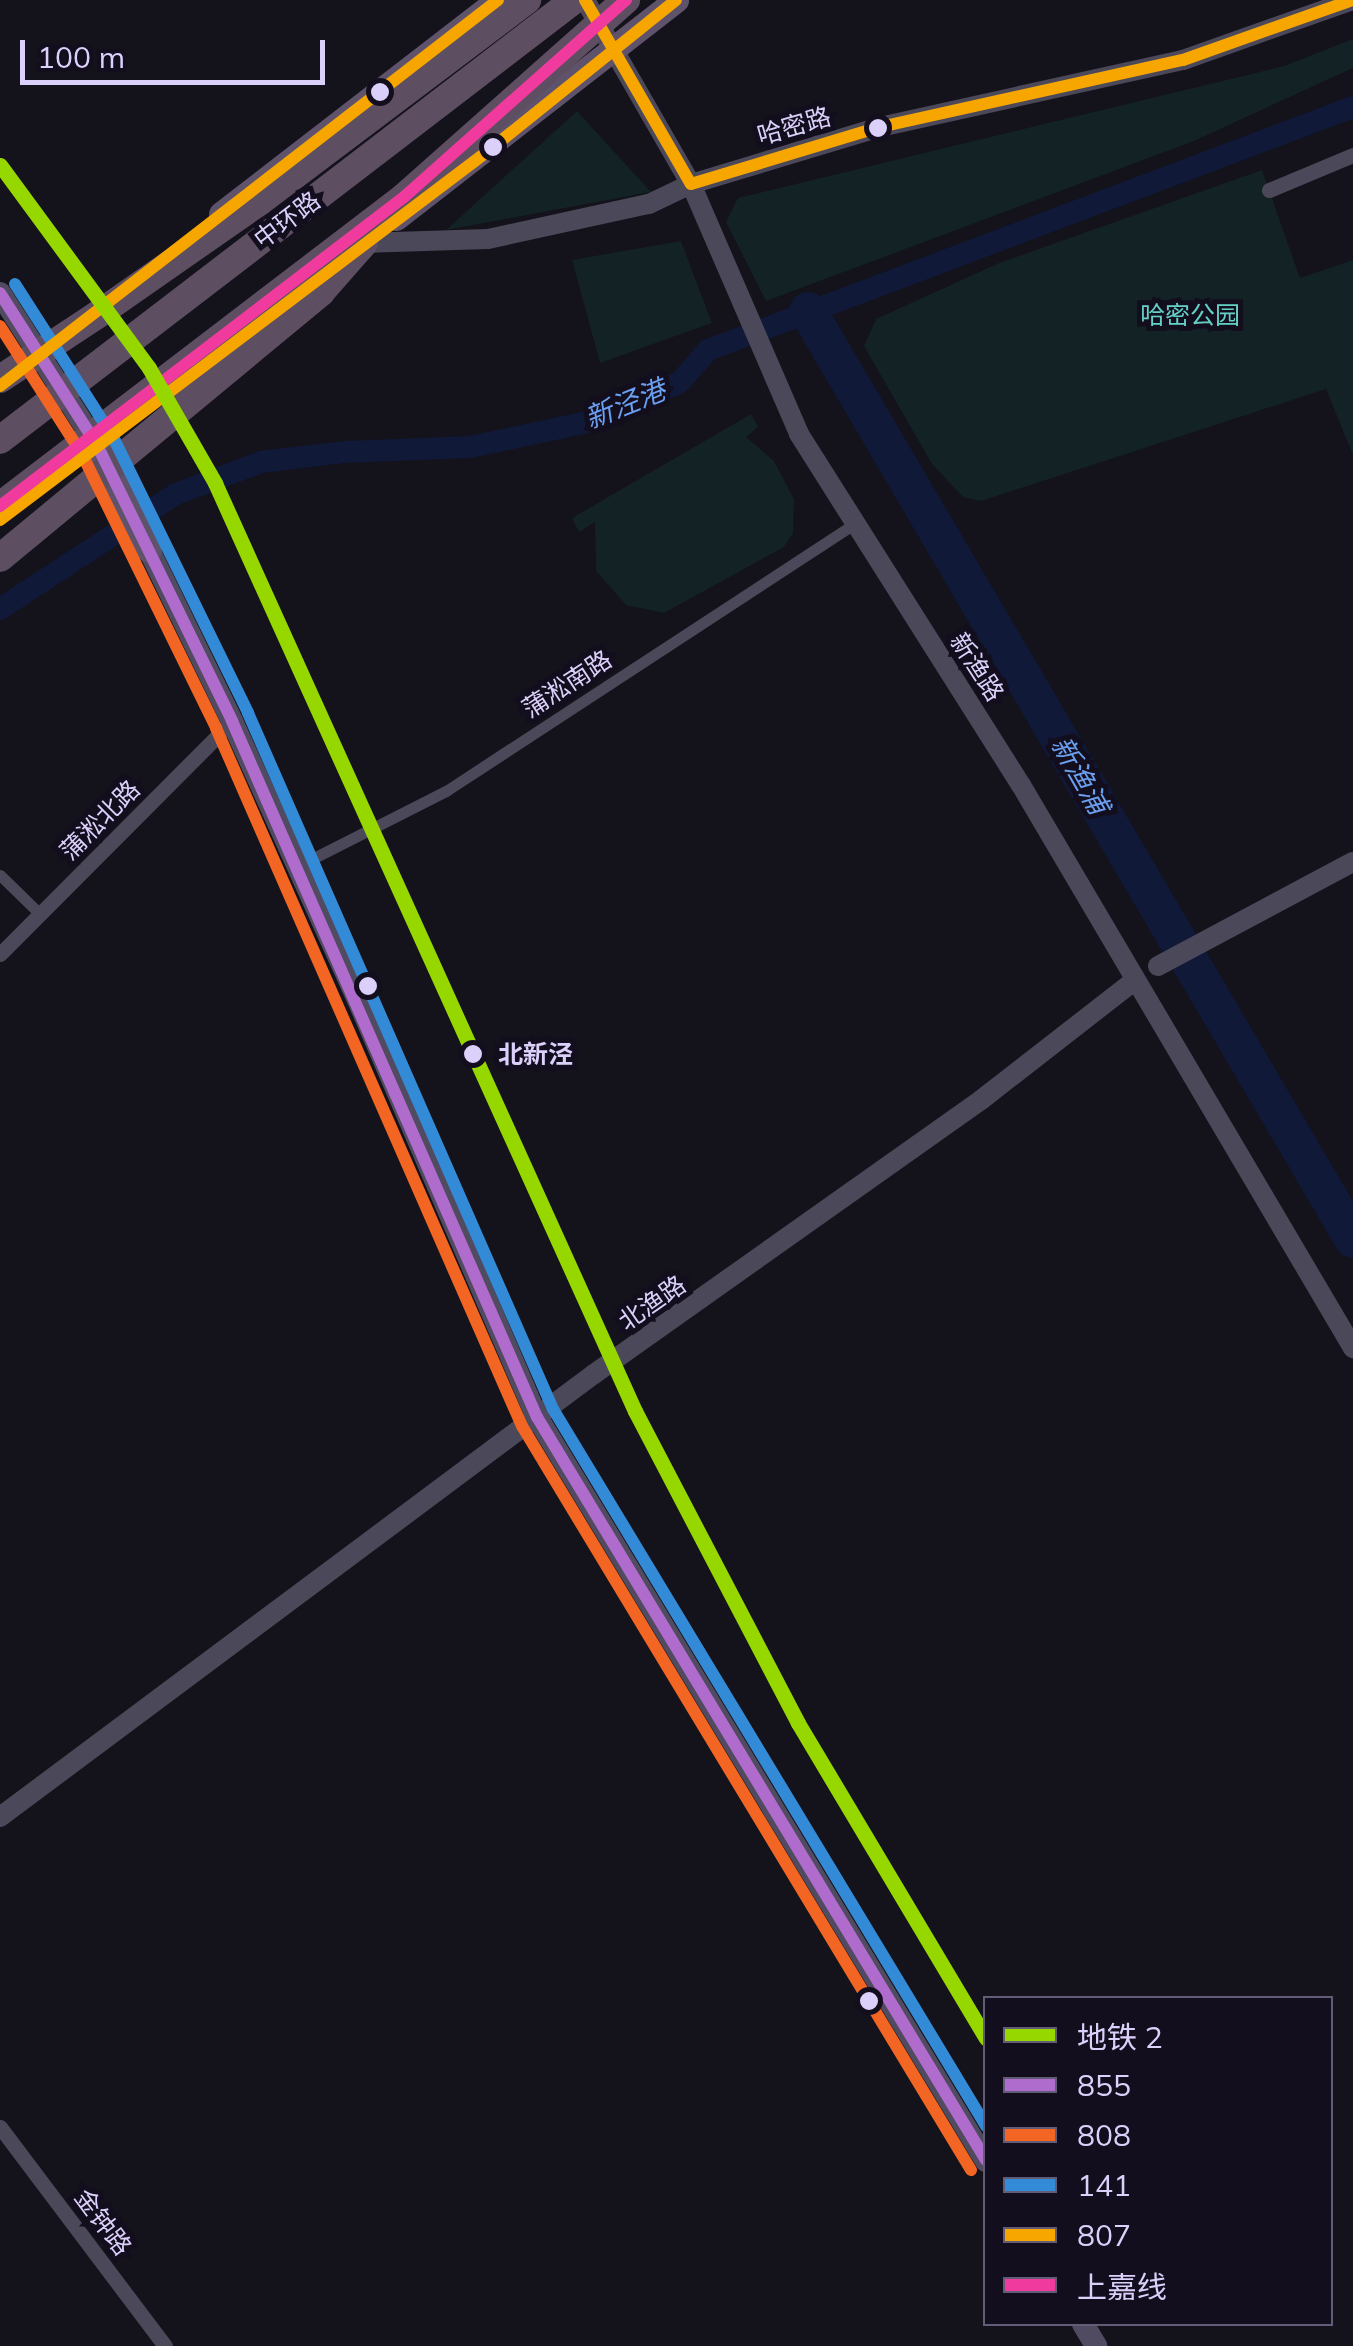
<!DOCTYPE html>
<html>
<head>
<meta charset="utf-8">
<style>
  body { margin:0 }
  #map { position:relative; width:1353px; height:2346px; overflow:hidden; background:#14121a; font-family:Mulish,"Noto Sans SC",sans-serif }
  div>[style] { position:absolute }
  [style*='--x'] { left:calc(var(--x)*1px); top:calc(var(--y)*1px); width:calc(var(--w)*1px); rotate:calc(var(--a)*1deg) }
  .green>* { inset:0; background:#122225 }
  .canal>* { height:22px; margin:-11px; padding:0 11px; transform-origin:11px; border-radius:11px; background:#101938 }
  .river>* { height:38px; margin:-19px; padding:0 19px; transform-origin:19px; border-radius:19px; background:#101938 }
  .pedestrian>* { height:11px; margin:-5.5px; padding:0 5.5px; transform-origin:5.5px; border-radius:5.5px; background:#4b485a }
  .minor>* { height:15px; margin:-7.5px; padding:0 7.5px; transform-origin:7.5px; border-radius:7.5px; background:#4b485a }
  .tertiary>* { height:20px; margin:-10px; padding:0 10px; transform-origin:10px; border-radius:10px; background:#4b485a }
  .secondary>* { height:22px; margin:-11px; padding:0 11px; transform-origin:11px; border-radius:11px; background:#504b60 }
  .primary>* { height:25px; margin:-12.5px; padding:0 12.5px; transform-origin:12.5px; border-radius:12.5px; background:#5f526b }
  .trunk>* { height:28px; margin:-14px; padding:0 14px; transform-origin:14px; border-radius:14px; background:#5d4e62 }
  .trunk-bridge>* { height:28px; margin:-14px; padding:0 14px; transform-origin:14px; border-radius:14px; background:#5d4e62 }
  .bus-1>* { height:12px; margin:-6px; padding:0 6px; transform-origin:6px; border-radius:6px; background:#b06ccc }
  .bus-2>* { height:12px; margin:-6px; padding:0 6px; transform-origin:6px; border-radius:6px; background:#f26522 }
  .bus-3>* { height:12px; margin:-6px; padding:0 6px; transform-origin:6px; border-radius:6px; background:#338bd7 }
  .bus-4>* { height:12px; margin:-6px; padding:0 6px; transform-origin:6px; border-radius:6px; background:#f7a600 }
  .bus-5>* { height:12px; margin:-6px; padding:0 6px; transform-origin:6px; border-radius:6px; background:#f13a9d }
  .metro-1>* { height:15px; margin:-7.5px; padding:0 7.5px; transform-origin:7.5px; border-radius:7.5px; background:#97d700 }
  .dots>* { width:28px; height:28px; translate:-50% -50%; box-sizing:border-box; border:5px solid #130e1e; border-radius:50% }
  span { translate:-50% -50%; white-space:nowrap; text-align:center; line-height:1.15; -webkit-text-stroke:10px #130e1e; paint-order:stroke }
  .street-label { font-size:25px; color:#dbd0fa }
  .park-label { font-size:25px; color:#65d1c6 }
  .stop-label { font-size:25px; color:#dbd0fa; font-weight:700 }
  .left { translate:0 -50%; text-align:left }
  .water-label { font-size:28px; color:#6a9eef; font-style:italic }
  .legend { position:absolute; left:983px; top:1996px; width:350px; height:330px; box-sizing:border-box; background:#130e1e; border:2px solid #635c76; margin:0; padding:12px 18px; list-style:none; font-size:30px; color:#dbd0fa }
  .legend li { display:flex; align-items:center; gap:20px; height:50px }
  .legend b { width:50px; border:2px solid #635c76 }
  .scale { position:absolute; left:20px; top:40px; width:305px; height:45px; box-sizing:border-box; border:5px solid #dbd0fa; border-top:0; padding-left:12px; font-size:30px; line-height:35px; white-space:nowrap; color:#dbd0fa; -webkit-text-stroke:8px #130e1e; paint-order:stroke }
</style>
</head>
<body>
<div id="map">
  <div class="green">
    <div style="clip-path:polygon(1353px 39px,1353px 68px,1194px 141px,766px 301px,726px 222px,738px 198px,1284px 66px)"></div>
    <div style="clip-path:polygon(577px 111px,651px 192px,446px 230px)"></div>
    <div style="clip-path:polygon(1262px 170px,1300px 278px,1353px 260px,1353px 455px,1326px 389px,981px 501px,963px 497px,932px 464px,864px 346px,876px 319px,999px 263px)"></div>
    <div style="clip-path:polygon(681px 241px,712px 323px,600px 363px,572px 260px)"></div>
    <div style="clip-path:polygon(751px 414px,758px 427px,746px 437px,774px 461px,794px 499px,793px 533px,784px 547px,664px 613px,626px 605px,596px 571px,595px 522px,579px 532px,572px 518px)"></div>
  </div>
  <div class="canal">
    <div style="--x:0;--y:609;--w:210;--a:-33.2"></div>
    <div style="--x:176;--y:494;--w:91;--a:-20.6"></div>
    <div style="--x:261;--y:462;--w:85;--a:-6.8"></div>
    <div style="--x:345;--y:452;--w:125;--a:-2.3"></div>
    <div style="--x:470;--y:447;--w:125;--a:-12"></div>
    <div style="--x:592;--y:421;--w:96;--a:-23.9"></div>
    <div style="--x:680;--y:382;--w:43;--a:-48.8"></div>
    <div style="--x:708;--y:350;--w:689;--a:-20.64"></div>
  </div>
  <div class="river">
    <div style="--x:808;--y:311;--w:1076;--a:59.57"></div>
  </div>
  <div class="pedestrian">
    <div style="--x:296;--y:867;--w:168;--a:-26.9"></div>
    <div style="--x:446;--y:791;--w:486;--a:-33.2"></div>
    <div style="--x:0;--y:875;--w:56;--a:44.3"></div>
  </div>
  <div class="minor">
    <div style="--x:1269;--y:190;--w:91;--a:-22.6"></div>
    <div style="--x:0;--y:954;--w:329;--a:-45.1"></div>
    <div style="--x:0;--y:2127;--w:274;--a:53"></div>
  </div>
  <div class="tertiary">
    <div style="--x:585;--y:0;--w:212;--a:60.1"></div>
    <div style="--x:691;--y:184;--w:272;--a:66.6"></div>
    <div style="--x:799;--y:434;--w:415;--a:57.7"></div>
    <div style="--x:1021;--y:785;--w:654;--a:59.47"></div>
    <div style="--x:362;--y:243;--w:126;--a:-1.8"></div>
    <div style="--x:488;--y:239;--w:165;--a:-12.3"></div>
    <div style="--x:649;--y:204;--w:47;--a:-25.5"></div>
    <div style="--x:691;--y:184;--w:197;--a:-16.8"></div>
    <div style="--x:880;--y:127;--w:310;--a:-12.5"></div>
    <div style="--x:1183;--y:60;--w:179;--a:-19.5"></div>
    <div style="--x:1158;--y:966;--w:221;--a:-28.1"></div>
    <div style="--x:0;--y:1817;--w:741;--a:-36.72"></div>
    <div style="--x:594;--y:1374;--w:474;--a:-35.3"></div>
    <div style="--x:981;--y:1100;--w:194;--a:-37.9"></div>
  </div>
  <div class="secondary">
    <div style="--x:0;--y:293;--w:180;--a:57.5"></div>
    <div style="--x:149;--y:550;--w:190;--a:64.1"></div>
    <div style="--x:232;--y:721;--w:306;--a:65.7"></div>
    <div style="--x:358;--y:1000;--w:454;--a:66.8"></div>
    <div style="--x:537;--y:1417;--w:869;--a:58.89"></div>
    <div style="--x:1083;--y:2324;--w:26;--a:59"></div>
  </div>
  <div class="primary">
    <div style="--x:221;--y:214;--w:350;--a:-37.7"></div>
    <div style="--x:396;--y:218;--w:355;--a:-37.9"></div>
    <div style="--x:97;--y:445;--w:117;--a:63.7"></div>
  </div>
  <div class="trunk">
    <div style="--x:97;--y:315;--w:198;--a:-34.9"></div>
    <div style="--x:259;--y:202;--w:336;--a:-37"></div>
  </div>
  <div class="trunk-bridge">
    <div style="--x:0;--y:379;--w:116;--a:-33.4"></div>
    <div style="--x:0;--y:440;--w:723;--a:-37.47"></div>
    <div style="--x:0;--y:506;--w:509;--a:-37.41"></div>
    <div style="--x:404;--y:197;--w:297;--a:-41.6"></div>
    <div style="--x:0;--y:558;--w:417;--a:-39.6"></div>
    <div style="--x:321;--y:292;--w:65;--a:-48.7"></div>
  </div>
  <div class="bus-1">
    <div style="--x:0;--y:293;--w:180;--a:57.5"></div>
    <div style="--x:97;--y:445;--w:307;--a:63.9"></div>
    <div style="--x:232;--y:721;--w:760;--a:66.34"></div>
    <div style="--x:537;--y:1417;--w:868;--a:58.86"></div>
  </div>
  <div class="bus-2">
    <div style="--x:0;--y:326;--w:152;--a:57.4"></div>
    <div style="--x:82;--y:454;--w:305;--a:63.9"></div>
    <div style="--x:216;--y:728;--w:762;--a:66.33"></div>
    <div style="--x:522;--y:1426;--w:869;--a:58.89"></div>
  </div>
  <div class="bus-3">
    <div style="--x:15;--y:284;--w:182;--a:57.4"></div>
    <div style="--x:113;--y:437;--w:307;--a:63.9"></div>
    <div style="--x:248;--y:713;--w:760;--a:66.34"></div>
    <div style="--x:553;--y:1409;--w:838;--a:58.87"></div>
  </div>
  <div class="bus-4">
    <div style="--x:585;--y:0;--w:212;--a:60.1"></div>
    <div style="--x:691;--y:184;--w:197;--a:-16.8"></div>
    <div style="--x:880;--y:127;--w:310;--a:-12.5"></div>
    <div style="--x:1183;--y:60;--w:179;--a:-19.5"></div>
    <div style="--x:0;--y:386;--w:630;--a:-37.78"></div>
    <div style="--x:0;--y:520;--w:617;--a:-37.09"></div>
    <div style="--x:492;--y:148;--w:236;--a:-38.8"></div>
  </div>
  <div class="bus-5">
    <div style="--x:0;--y:506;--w:509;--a:-37.41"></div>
    <div style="--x:404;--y:197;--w:297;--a:-41.6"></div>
  </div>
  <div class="metro-1">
    <div style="--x:0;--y:165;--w:252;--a:53.7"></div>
    <div style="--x:149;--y:368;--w:133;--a:60.1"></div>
    <div style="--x:215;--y:483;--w:1019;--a:65.65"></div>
    <div style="--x:635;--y:1411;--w:352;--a:62.4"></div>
    <div style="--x:798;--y:1723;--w:367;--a:59.2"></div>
  </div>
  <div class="dots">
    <div style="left:380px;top:92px;background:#dbd0fa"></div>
    <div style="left:878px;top:128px;background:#dbd0fa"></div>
    <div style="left:493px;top:147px;background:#dbd0fa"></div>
    <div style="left:368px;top:986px;background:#dbd0fa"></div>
    <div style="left:473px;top:1054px;background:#dbd0fa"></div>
    <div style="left:869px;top:2001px;background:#dbd0fa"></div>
  </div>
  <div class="street-label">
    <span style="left:794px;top:126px;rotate:-16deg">哈密路</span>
    <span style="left:287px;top:220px;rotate:-37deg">中环路</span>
    <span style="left:977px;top:667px;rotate:57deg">新渔路</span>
    <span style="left:567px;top:684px;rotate:-33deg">蒲淞南路</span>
    <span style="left:100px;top:820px;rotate:-45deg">蒲淞北路</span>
    <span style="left:652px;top:1303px;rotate:-35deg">北渔路</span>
    <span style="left:103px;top:2222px;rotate:53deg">金钟路</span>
  </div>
  <div class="park-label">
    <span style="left:1190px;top:315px">哈密公园</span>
  </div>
  <div class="stop-label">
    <span class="left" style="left:498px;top:1054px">北新泾</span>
  </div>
  <div class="water-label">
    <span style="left:625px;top:404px;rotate:-22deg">新泾港</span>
    <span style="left:1080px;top:775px;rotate:60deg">新渔浦</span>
  </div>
  <ul class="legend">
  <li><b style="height:12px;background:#97d700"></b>地铁 2</li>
  <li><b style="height:12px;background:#b06ccc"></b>855</li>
  <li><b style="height:12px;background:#f26522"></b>808</li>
  <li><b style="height:12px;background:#338bd7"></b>141</li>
  <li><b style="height:12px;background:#f7a600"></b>807</li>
  <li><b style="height:12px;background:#f13a9d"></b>上嘉线</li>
  </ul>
  <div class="scale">100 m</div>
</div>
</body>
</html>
